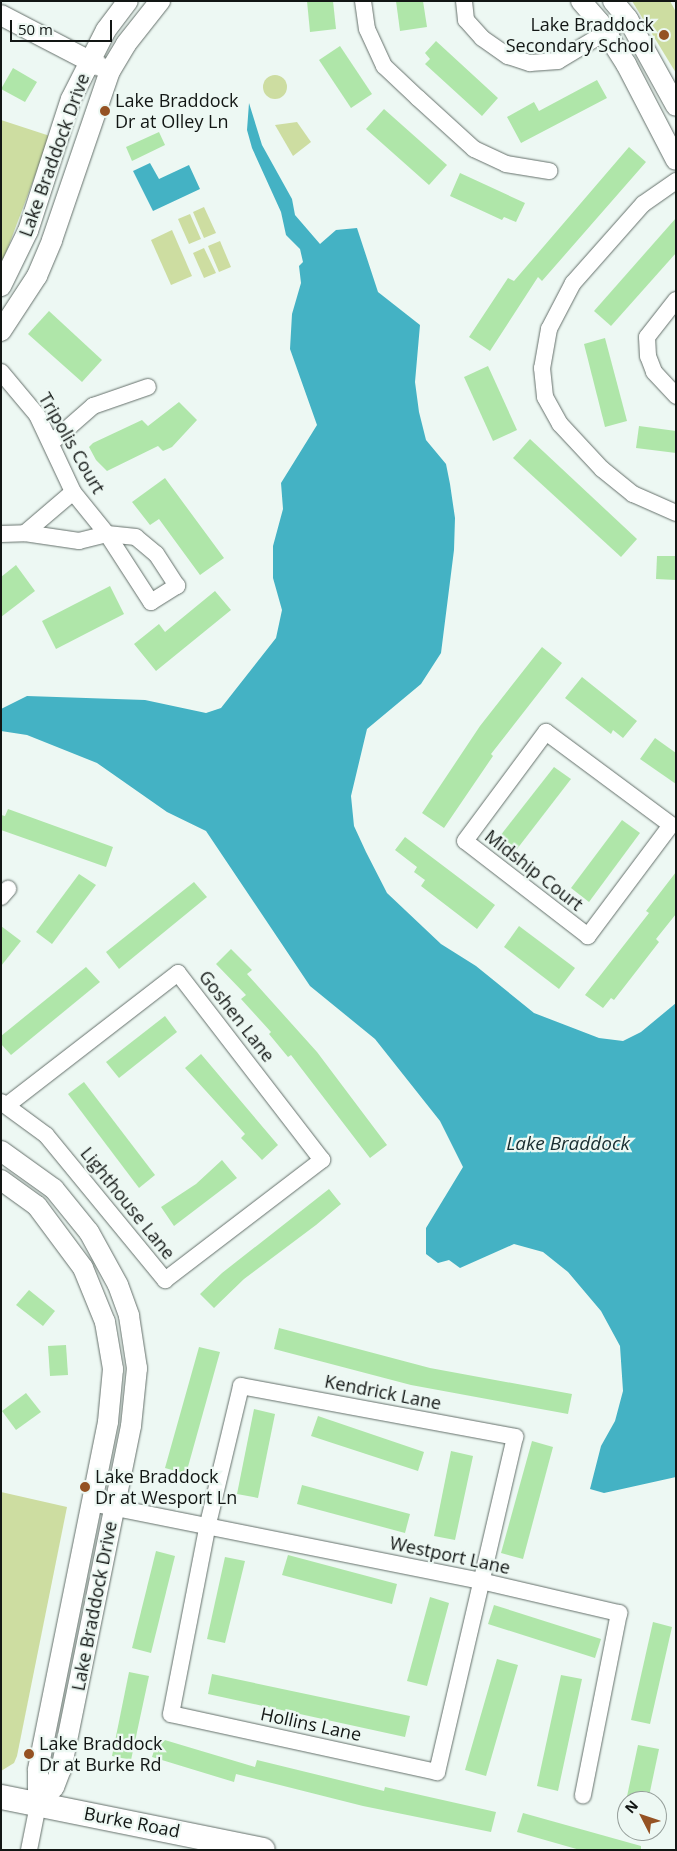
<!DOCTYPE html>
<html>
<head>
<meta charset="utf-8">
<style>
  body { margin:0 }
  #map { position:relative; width:677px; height:1851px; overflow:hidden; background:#edf8f3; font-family:"Open Sans",sans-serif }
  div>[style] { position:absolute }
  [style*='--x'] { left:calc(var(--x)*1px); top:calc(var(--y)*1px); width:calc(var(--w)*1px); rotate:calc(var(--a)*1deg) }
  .green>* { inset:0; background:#cddda1 }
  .round { border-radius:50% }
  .water>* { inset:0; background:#44b2c4 }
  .building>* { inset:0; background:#afe6a9 }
  .roads { filter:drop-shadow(0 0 1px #65706b) drop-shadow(0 0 1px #65706b) }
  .minor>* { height:16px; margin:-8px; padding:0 8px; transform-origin:8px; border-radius:8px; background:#fff }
  .tertiary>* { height:20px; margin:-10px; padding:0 10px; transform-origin:10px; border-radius:10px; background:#fff }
  .secondary>* { height:24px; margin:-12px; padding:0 12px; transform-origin:12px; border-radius:12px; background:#fff }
  .dots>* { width:14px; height:14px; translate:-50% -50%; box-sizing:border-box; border:2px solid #edf8f3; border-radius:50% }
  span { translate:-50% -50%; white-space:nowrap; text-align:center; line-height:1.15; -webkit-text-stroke:4.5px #edf8f3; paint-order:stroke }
  .poi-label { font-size:18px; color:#121614 }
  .right { translate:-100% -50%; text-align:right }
  .left { translate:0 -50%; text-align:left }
  .street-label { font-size:18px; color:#121614 }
  .water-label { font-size:19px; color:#192d30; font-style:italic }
  .frame { position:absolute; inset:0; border:2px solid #121614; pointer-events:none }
  .north { position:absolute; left:617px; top:1791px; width:50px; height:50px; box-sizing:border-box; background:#edf8f3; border:1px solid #959e9a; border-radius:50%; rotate:311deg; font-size:14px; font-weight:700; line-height:20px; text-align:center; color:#121614 }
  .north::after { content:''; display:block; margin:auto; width:18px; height:22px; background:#955223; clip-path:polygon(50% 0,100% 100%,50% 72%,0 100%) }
  .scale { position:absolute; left:10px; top:20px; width:102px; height:22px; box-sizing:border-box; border:2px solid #121614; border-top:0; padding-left:6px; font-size:15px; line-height:18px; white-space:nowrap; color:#121614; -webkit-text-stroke:4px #edf8f3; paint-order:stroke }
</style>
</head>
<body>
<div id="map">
  <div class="green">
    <div style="clip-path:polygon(632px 1px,670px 1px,676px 12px,676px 73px)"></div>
    <div class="round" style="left:263px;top:75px;width:24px;height:24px"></div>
    <div style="clip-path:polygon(1px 120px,50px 136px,1px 266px)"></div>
    <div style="clip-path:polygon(297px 122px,311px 142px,293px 156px,275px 125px)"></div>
    <div style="clip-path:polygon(204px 207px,216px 233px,204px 238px,193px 212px)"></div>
    <div style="clip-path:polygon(190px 214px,201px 239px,189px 244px,178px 219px)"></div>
    <div style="clip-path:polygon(172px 230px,192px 276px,171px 285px,151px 240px)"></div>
    <div style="clip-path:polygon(220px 241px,231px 267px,219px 272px,208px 246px)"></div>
    <div style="clip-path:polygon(204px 248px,216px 273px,204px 278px,193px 253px)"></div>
    <div style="clip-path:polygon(1px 1492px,67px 1507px,17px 1756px,14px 1763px,1px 1771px)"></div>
  </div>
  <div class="water">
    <div style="clip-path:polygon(249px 103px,262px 145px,292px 199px,295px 215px,320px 244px,336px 230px,357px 228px,378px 292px,420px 325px,415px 382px,419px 412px,426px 440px,446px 464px,450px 484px,455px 518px,454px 550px,441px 653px,421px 684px,367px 729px,351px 796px,354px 826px,366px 852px,387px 893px,441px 944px,476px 966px,534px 1013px,599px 1038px,623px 1041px,641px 1032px,676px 1003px,676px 1477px,604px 1493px,590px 1489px,601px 1446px,615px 1421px,623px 1391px,620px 1346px,601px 1311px,568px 1272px,543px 1252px,514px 1244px,460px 1268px,449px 1260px,438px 1263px,426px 1254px,426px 1228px,463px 1167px,440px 1121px,375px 1039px,310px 986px,206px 831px,167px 812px,97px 763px,27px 735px,1px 731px,1px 709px,27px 696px,145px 700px,206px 713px,221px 708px,276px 638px,282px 610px,273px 578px,273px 546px,283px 509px,281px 483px,317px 425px,290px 349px,292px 314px,301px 283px,299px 266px,303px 262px,300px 249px,286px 235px,281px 212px,252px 148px,247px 130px)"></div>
    <div style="clip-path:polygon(150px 163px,159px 179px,189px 165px,200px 189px,153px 211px,133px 171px)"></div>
  </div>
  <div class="building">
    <div style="clip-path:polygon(307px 1px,333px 1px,336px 29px,310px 32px)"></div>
    <div style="clip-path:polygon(396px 1px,423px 1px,427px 27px,400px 31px)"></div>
    <div style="clip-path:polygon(436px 41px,498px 98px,482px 116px,425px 64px,430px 59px,425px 53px)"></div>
    <div style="clip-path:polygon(340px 46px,372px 94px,351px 108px,319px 60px)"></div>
    <div style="clip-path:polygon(13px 68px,37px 82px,25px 102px,1px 89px)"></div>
    <div style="clip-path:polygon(597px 80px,607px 98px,521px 143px,507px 117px,534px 102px,539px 111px)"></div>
    <div style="clip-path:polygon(384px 109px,447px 165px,429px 185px,366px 129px)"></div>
    <div style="clip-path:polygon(159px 132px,165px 145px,132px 161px,126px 147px)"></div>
    <div style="clip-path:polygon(629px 147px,646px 162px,542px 281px,538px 277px,490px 351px,469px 337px,508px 278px,514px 281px)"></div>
    <div style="clip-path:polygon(460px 173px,525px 203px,516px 222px,504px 217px,502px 220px,450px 196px)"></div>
    <div style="clip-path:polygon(676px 218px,676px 253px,611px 326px,594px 311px)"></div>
    <div style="clip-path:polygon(49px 311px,102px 360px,82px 382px,28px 334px)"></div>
    <div style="clip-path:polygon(605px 338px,627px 421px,605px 427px,584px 344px)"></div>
    <div style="clip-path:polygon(488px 366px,517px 430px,493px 441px,464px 377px)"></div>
    <div style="clip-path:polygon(179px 402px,197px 420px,172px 447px,163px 451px,158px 446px,107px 471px,96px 460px,89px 447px,93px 443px,142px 420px,148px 426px)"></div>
    <div style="clip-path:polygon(639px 426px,676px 431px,676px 453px,636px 448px)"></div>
    <div style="clip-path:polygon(530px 439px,637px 539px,621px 557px,513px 458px)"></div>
    <div style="clip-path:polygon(165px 478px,224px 558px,200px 575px,159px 519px,150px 525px,132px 502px)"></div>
    <div style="clip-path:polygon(657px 556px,676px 556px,676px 580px,656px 579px)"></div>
    <div style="clip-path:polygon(16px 565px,35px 591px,1px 617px,1px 577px)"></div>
    <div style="clip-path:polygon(110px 586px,124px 614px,56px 649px,42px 621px)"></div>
    <div style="clip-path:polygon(215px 591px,231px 610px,156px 671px,134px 644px,159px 624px,165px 632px)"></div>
    <div style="clip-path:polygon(542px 647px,562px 663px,491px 754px,493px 756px,444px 828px,422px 813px,480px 726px)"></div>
    <div style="clip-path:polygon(582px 677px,637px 721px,623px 738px,613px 730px,611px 734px,565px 698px)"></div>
    <div style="clip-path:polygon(655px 738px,676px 753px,676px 784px,640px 759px)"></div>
    <div style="clip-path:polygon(554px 767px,571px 779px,517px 849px,500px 836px)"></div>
    <div style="clip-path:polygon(8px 809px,113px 847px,106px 867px,1px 830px,1px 815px,5px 816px)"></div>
    <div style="clip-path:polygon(622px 820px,640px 833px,589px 902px,571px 888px)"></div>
    <div style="clip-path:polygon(405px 837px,495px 905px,477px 929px,421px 886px,425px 880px,414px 872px,417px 867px,395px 850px)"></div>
    <div style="clip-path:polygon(676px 872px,676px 914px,656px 939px,659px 942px,614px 1000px,611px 998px,603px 1008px,585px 995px,649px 913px,646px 911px)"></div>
    <div style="clip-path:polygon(79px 874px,96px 885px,52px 944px,36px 932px)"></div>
    <div style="clip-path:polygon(194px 882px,207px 897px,119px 969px,106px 952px)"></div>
    <div style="clip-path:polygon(1px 926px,21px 941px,1px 966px)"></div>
    <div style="clip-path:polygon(519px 926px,575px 968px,559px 989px,504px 947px)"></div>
    <div style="clip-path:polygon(231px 949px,252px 970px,247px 974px,317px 1052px,387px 1145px,370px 1158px,291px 1055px,288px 1057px,269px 1034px,271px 1032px,241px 999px,246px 995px,216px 964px)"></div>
    <div style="clip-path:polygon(86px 967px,100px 982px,11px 1055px,1px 1044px,1px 1036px)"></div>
    <div style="clip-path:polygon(165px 1016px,177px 1032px,119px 1078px,106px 1062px)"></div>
    <div style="clip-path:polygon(201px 1054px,278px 1145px,262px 1160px,241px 1138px,245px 1134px,185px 1068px)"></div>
    <div style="clip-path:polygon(84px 1082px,155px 1175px,139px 1188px,68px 1094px)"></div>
    <div style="clip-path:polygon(222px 1160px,237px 1178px,174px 1226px,161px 1207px,196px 1184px)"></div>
    <div style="clip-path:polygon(329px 1189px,341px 1204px,316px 1225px,244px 1279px,214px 1308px,200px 1294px,222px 1273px)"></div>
    <div style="clip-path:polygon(29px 1290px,55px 1311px,43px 1326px,16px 1305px)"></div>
    <div style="clip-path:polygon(279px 1328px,430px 1368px,572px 1394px,568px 1414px,411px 1385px,274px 1349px)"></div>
    <div style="clip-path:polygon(66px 1345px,68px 1375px,50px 1376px,48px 1346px)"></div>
    <div style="clip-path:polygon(199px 1347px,220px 1352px,186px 1474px,165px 1468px)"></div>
    <div style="clip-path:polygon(26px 1393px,41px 1412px,16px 1430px,2px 1411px)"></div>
    <div style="clip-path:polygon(254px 1409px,275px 1414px,258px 1498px,237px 1494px)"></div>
    <div style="clip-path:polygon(318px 1416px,424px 1452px,418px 1471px,311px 1436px)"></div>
    <div style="clip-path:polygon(532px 1441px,553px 1447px,523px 1559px,501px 1553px)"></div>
    <div style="clip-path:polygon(451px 1451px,473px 1456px,455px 1540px,434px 1536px)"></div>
    <div style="clip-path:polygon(302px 1485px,410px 1514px,405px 1533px,297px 1504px)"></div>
    <div style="clip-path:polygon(156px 1551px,175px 1556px,151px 1653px,132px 1648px)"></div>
    <div style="clip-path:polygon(288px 1555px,397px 1584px,392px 1604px,282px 1575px)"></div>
    <div style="clip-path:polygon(225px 1557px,245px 1561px,225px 1643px,207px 1639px)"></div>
    <div style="clip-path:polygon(430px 1597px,449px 1603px,427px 1686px,407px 1681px)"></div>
    <div style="clip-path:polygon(494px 1605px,601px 1639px,595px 1658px,488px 1624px)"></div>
    <div style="clip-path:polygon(653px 1622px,672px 1627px,650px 1724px,631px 1720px)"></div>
    <div style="clip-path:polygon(497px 1659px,518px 1665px,486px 1776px,465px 1770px)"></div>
    <div style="clip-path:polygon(129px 1672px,149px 1676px,131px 1760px,112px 1756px)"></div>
    <div style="clip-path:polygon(212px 1674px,410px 1716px,405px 1737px,208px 1694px)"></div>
    <div style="clip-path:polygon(561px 1675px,582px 1679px,558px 1791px,537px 1786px)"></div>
    <div style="clip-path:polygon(158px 1738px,255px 1767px,257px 1760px,384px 1791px,385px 1787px,496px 1812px,491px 1832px,363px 1806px,236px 1774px,234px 1782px,152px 1757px)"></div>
    <div style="clip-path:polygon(638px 1745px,659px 1749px,648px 1801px,626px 1801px)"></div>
    <div style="clip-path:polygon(523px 1813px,641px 1846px,641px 1850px,580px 1850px,517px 1832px)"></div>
  </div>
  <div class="roads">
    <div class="minor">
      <div style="--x:363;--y:1;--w:28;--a:82"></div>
      <div style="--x:367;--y:29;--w:41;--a:65.3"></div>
      <div style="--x:384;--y:66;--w:47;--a:43.3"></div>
      <div style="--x:418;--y:98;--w:76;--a:42.3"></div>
      <div style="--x:474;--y:149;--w:35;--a:25"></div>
      <div style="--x:506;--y:164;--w:44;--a:9.2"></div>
      <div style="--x:464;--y:1;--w:19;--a:84"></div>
      <div style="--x:466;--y:20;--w:24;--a:48"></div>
      <div style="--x:482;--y:38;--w:32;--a:35"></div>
      <div style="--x:508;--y:56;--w:23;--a:18"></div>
      <div style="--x:530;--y:63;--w:28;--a:-4"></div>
      <div style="--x:558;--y:61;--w:82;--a:-31"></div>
      <div style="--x:676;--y:181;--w:40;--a:145.1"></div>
      <div style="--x:643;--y:204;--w:106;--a:131.5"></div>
      <div style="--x:573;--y:283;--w:52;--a:117.6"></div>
      <div style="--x:549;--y:329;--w:40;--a:100"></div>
      <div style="--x:542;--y:368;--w:29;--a:84"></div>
      <div style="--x:545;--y:397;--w:31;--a:61"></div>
      <div style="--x:560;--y:424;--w:62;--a:47"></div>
      <div style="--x:602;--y:469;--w:40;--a:39"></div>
      <div style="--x:633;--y:494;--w:47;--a:23.8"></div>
      <div style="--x:676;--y:300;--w:47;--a:128.1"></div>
      <div style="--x:647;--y:337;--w:19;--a:87"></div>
      <div style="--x:648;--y:356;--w:17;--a:69"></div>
      <div style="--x:654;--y:372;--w:33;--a:47"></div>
      <div style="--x:1;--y:372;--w:56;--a:50.1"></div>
      <div style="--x:37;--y:415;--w:85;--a:64.9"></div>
      <div style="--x:73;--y:492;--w:54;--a:51"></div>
      <div style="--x:107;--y:534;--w:81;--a:57.1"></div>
      <div style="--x:151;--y:602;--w:31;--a:-32"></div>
      <div style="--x:177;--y:586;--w:38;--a:-123"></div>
      <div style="--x:156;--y:554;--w:26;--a:-140"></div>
      <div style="--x:136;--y:537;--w:29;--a:-174"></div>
      <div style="--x:107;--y:534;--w:29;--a:166"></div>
      <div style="--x:79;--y:541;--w:55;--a:-171.6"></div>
      <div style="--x:52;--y:442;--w:55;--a:-41.3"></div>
      <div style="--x:93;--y:406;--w:58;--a:-19.1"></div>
      <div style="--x:1;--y:534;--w:24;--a:-2"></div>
      <div style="--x:25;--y:533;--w:63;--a:-40.5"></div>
      <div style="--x:546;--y:732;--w:156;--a:36.6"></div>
      <div style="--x:671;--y:825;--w:139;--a:126.8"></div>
      <div style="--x:588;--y:936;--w:155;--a:-142.3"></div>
      <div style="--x:465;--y:841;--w:136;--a:-53.4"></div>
      <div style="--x:1;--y:897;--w:11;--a:-49"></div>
      <div style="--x:1;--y:1102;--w:56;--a:36.3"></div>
      <div style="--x:46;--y:1135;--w:188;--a:50.6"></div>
      <div style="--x:165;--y:1280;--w:198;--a:-37.4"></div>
      <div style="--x:322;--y:1160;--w:236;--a:-127.6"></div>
      <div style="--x:178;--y:973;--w:216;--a:142.3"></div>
      <div style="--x:241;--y:1386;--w:279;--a:10.5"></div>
      <div style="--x:515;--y:1437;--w:344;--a:103.1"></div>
      <div style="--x:437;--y:1772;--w:272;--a:-167.7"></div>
      <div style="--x:171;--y:1714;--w:189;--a:-79"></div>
      <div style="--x:207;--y:1528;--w:146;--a:-76.5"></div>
      <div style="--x:91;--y:1503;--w:398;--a:11.3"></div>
      <div style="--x:481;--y:1581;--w:142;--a:13.1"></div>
      <div style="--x:619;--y:1613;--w:186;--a:101.2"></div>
      <div style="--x:29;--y:1850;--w:46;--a:-78.7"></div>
    </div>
    <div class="tertiary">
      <div style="--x:581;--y:1;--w:29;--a:49"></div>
      <div style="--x:600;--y:23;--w:49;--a:57.6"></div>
      <div style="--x:626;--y:64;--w:108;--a:62.5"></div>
      <div style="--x:613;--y:1;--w:23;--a:50"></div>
      <div style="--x:628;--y:19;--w:99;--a:61.1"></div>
      <div style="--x:1;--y:15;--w:110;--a:27.5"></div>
      <div style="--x:1;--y:286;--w:61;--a:-63.9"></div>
      <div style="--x:28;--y:231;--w:139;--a:-72"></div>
      <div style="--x:71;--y:99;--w:77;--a:-63.1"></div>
      <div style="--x:106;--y:30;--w:36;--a:-53"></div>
      <div style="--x:1;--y:331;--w:66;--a:-56.8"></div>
      <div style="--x:37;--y:276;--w:39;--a:-67"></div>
      <div style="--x:52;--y:240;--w:179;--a:-71.1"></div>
      <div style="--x:110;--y:71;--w:31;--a:-59"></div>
      <div style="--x:126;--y:44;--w:55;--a:-51.7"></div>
      <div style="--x:1;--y:1151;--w:65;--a:35.6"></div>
      <div style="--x:54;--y:1189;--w:55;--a:50.9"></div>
      <div style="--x:89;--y:1232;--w:60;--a:61.3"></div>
      <div style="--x:118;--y:1285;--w:33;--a:70"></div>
      <div style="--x:129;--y:1316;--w:53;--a:81.3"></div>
      <div style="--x:137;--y:1368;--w:58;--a:95.9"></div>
      <div style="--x:131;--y:1426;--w:350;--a:101.5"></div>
      <div style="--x:61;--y:1769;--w:19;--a:111"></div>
      <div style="--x:54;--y:1787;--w:24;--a:132"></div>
      <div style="--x:1;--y:1180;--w:44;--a:35.8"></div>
      <div style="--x:37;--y:1206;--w:77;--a:53.4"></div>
      <div style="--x:83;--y:1268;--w:58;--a:67.8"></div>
      <div style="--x:105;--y:1322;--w:48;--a:80.3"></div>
      <div style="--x:113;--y:1369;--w:53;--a:95.4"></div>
      <div style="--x:108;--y:1422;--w:355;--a:101.4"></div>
      <div style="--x:38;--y:1770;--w:35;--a:90"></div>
    </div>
    <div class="secondary">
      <div style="--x:1;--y:1797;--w:267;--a:11.4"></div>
    </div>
  </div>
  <div class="dots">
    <div style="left:664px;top:35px;background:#955223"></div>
    <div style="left:105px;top:111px;background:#955223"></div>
    <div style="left:85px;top:1487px;background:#955223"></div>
    <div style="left:29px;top:1754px;background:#955223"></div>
  </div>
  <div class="poi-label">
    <span class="right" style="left:654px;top:35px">Lake Braddock<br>Secondary School</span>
    <span class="left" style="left:115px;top:111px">Lake Braddock<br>Dr at Olley Ln</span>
    <span class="left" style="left:95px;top:1487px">Lake Braddock<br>Dr at Wesport Ln</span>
    <span class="left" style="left:39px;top:1754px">Lake Braddock<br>Dr at Burke Rd</span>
  </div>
  <div class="street-label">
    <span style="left:54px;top:155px;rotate:-70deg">Lake Braddock Drive</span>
    <span style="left:72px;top:443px;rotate:60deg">Tripolis Court</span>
    <span style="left:534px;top:870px;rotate:38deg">Midship Court</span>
    <span style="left:237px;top:1016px;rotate:52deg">Goshen Lane</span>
    <span style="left:128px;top:1203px;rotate:51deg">Lighthouse Lane</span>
    <span style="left:383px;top:1392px;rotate:11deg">Kendrick Lane</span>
    <span style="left:450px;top:1555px;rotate:12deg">Westport Lane</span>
    <span style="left:94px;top:1606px;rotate:-79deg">Lake Braddock Drive</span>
    <span style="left:311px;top:1724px;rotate:12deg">Hollins Lane</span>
    <span style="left:132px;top:1822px;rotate:11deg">Burke Road</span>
  </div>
  <div class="water-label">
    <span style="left:568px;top:1144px">Lake Braddock</span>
  </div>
  <div class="frame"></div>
  <div class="north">N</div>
  <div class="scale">50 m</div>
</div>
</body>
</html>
